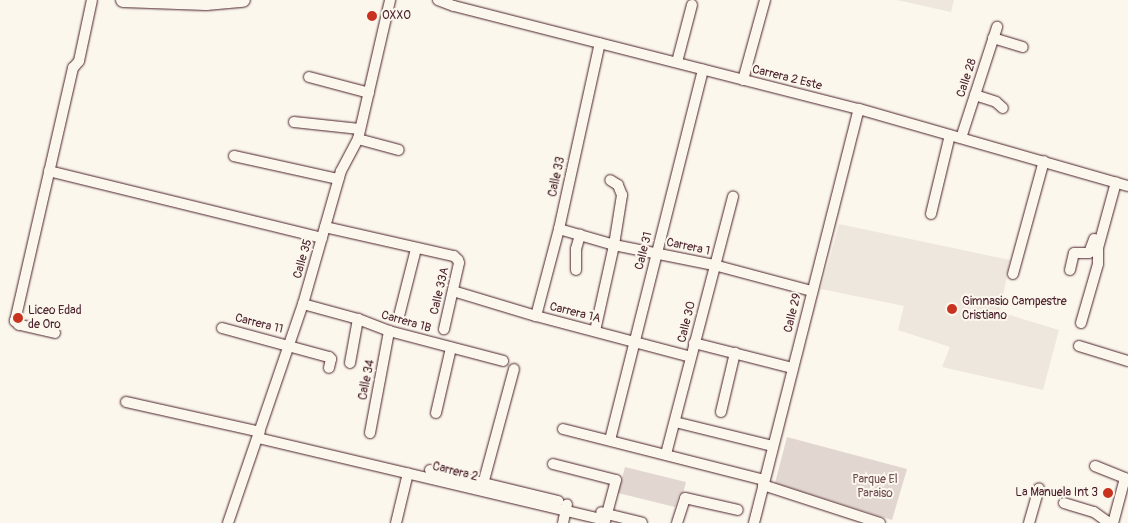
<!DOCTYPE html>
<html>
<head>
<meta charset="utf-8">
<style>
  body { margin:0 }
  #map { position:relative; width:1128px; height:523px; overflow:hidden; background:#fbf7ec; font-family:Pangolin,sans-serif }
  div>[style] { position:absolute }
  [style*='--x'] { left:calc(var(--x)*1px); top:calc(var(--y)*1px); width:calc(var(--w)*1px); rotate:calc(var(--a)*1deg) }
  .built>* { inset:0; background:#eee7de }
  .green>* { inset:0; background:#e2d7d0 }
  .roads { filter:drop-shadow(0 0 1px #4a1f2b) drop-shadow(0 0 1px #4a1f2b) }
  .minor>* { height:10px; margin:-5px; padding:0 5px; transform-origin:5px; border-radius:5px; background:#fbf7ec }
  .highway>* { height:14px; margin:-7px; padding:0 7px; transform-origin:7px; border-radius:7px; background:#fbf7ec }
  .dots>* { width:14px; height:14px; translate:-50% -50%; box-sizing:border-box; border:2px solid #fbf7ec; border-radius:50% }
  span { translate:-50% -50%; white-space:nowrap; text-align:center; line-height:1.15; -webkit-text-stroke:4px #fbf7ec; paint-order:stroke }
  .poi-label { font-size:12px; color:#4a1f2b }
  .left { translate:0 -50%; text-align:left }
  .right { translate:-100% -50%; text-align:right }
  .street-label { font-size:12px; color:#4a1f2b }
  .park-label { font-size:12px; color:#704d54 }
</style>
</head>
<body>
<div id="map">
  <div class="built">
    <div style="clip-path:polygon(897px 0,954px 0,951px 12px)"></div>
    <div style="clip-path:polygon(839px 224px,1010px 260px,1000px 312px,1059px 330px,1043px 390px,942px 367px,950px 347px,898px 330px,904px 306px,821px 289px)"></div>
  </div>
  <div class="green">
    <div style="clip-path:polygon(787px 437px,907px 469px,892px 520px,775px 483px)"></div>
    <div style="clip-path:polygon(625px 467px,686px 482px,683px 494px,679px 494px,675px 507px,618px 493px)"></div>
  </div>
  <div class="roads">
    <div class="minor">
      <div style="--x:438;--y:0;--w:17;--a:21"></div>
      <div style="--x:454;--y:6;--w:418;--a:14.3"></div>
      <div style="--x:859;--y:109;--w:280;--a:16"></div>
      <div style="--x:993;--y:38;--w:31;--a:17"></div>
      <div style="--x:677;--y:62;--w:59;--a:-75.3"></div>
      <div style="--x:309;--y:77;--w:62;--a:14.9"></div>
      <div style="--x:743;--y:80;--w:83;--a:-74.6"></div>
      <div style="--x:975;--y:95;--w:22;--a:18"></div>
      <div style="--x:996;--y:102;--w:9;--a:41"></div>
      <div style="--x:294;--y:122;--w:66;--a:6.1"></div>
      <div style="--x:961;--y:138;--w:117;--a:-72"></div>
      <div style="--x:358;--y:139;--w:42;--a:15"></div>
      <div style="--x:234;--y:156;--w:107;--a:12.5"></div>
      <div style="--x:49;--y:171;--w:281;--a:13.8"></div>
      <div style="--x:931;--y:214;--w:81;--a:-76.5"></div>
      <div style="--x:325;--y:227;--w:132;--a:12.7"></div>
      <div style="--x:454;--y:256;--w:6;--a:45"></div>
      <div style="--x:458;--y:260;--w:3;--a:72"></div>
      <div style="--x:459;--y:263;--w:68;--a:102.8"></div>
      <div style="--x:559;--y:229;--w:57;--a:16.2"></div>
      <div style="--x:614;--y:245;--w:102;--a:11.3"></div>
      <div style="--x:714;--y:265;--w:101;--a:14.9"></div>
      <div style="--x:576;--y:270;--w:21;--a:-90"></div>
      <div style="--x:576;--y:249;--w:15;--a:-74"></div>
      <div style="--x:1070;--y:270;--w:17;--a:-77"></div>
      <div style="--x:1074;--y:253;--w:15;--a:0"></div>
      <div style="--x:1089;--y:253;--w:15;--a:-70"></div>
      <div style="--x:1013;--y:274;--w:117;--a:-74.7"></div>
      <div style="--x:453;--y:291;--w:87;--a:16.8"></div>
      <div style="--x:536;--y:316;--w:160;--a:14.8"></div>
      <div style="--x:303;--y:304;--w:57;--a:15.3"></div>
      <div style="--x:358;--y:319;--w:33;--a:21"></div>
      <div style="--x:389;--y:331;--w:118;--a:14.7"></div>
      <div style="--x:399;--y:316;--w:69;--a:-75.8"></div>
      <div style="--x:536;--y:316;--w:90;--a:-75.2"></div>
      <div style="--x:559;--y:229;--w:190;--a:-77.6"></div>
      <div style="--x:1081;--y:323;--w:61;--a:-73.9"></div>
      <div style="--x:1098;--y:264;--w:16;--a:-90"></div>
      <div style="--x:1098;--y:248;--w:68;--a:-74.7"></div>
      <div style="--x:222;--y:328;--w:111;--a:15.2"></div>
      <div style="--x:329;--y:357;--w:3;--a:45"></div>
      <div style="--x:331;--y:359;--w:9;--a:103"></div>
      <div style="--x:595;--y:331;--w:88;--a:-77.5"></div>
      <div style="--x:614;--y:245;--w:51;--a:-80.9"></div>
      <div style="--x:622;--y:195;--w:11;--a:-112"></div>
      <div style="--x:618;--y:185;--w:9;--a:-148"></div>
      <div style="--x:55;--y:333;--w:37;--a:-167"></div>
      <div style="--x:19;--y:325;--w:6;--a:-135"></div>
      <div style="--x:15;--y:321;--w:260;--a:-77.1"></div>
      <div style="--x:73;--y:68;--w:9;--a:-49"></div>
      <div style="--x:79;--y:61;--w:62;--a:-78"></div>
      <div style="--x:694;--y:343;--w:101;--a:14.3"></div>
      <div style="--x:1079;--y:346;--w:51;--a:17"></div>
      <div style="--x:350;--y:363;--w:45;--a:-79.7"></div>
      <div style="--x:126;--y:402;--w:137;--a:12.6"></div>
      <div style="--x:721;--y:412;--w:61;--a:-76.7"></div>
      <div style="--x:436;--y:413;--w:67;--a:-77"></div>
      <div style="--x:675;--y:422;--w:101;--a:13.8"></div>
      <div style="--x:563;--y:429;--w:207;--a:14.2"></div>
      <div style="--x:370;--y:433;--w:104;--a:-79.4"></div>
      <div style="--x:258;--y:438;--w:357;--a:13.3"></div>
      <div style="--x:605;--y:520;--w:6;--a:-72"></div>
      <div style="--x:607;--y:514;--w:36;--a:14"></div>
      <div style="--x:610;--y:440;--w:382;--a:-75.9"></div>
      <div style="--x:666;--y:454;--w:266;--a:-75.4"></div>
      <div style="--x:553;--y:464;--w:65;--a:14.3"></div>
      <div style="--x:616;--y:480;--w:35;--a:105"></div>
      <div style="--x:607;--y:514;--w:6;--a:-162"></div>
      <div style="--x:1095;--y:466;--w:32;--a:22"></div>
      <div style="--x:1125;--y:478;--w:47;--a:104.9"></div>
      <div style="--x:430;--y:470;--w:132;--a:13.6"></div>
      <div style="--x:483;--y:484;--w:119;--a:-74.9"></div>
      <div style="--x:763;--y:485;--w:123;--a:18"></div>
      <div style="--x:1064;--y:503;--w:31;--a:17"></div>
      <div style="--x:1094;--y:512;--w:19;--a:36"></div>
      <div style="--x:228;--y:523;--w:231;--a:-71.1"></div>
      <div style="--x:303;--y:304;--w:138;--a:-74.1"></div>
      <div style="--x:341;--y:171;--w:36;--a:-62"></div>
      <div style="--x:358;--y:139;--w:143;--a:-77"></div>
      <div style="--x:396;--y:523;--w:51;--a:-76.5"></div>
      <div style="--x:563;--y:523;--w:19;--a:-78"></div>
      <div style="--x:677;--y:523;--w:26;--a:-72"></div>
      <div style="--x:685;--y:498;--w:54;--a:12.8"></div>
      <div style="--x:754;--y:523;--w:427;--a:-75.8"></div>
      <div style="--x:1029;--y:523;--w:36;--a:-74"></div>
    </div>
    <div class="highway">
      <div style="--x:123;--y:0;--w:83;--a:2.1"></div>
      <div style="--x:206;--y:3;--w:37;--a:-5"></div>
    </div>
  </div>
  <div class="dots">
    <div style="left:372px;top:16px;background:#c8321e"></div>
    <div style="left:952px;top:309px;background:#c8321e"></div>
    <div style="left:18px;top:318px;background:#c8321e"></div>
    <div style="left:1108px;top:493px;background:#c8321e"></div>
  </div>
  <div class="poi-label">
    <span class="left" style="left:382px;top:16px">OXXO</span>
    <span class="left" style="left:962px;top:309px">Gimnasio Campestre<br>Cristiano</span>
    <span class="left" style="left:28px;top:318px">Liceo Edad<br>de Oro</span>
    <span class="right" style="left:1098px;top:493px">La Manuela Int 3</span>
  </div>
  <div class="street-label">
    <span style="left:787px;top:78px;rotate:14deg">Carrera 2 Este</span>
    <span style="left:967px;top:78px;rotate:-72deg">Calle 28</span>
    <span style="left:557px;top:177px;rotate:-78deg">Calle 33</span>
    <span style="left:688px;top:247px;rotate:12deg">Carrera 1</span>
    <span style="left:644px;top:251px;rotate:-76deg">Calle 31</span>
    <span style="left:303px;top:259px;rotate:-74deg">Calle 35</span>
    <span style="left:440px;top:291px;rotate:-77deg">Calle 33A</span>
    <span style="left:575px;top:313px;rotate:14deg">Carrera 1A</span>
    <span style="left:793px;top:313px;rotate:-76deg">Calle 29</span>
    <span style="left:406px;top:322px;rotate:16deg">Carrera 1B</span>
    <span style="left:687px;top:322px;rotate:-76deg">Calle 30</span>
    <span style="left:259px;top:324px;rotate:14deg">Carrera 11</span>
    <span style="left:367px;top:380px;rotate:-79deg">Calle 34</span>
    <span style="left:455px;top:472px;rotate:14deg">Carrera 2</span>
  </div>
  <div class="park-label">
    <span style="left:875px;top:487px">Parque El<br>Paraiso</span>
  </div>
</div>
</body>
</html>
